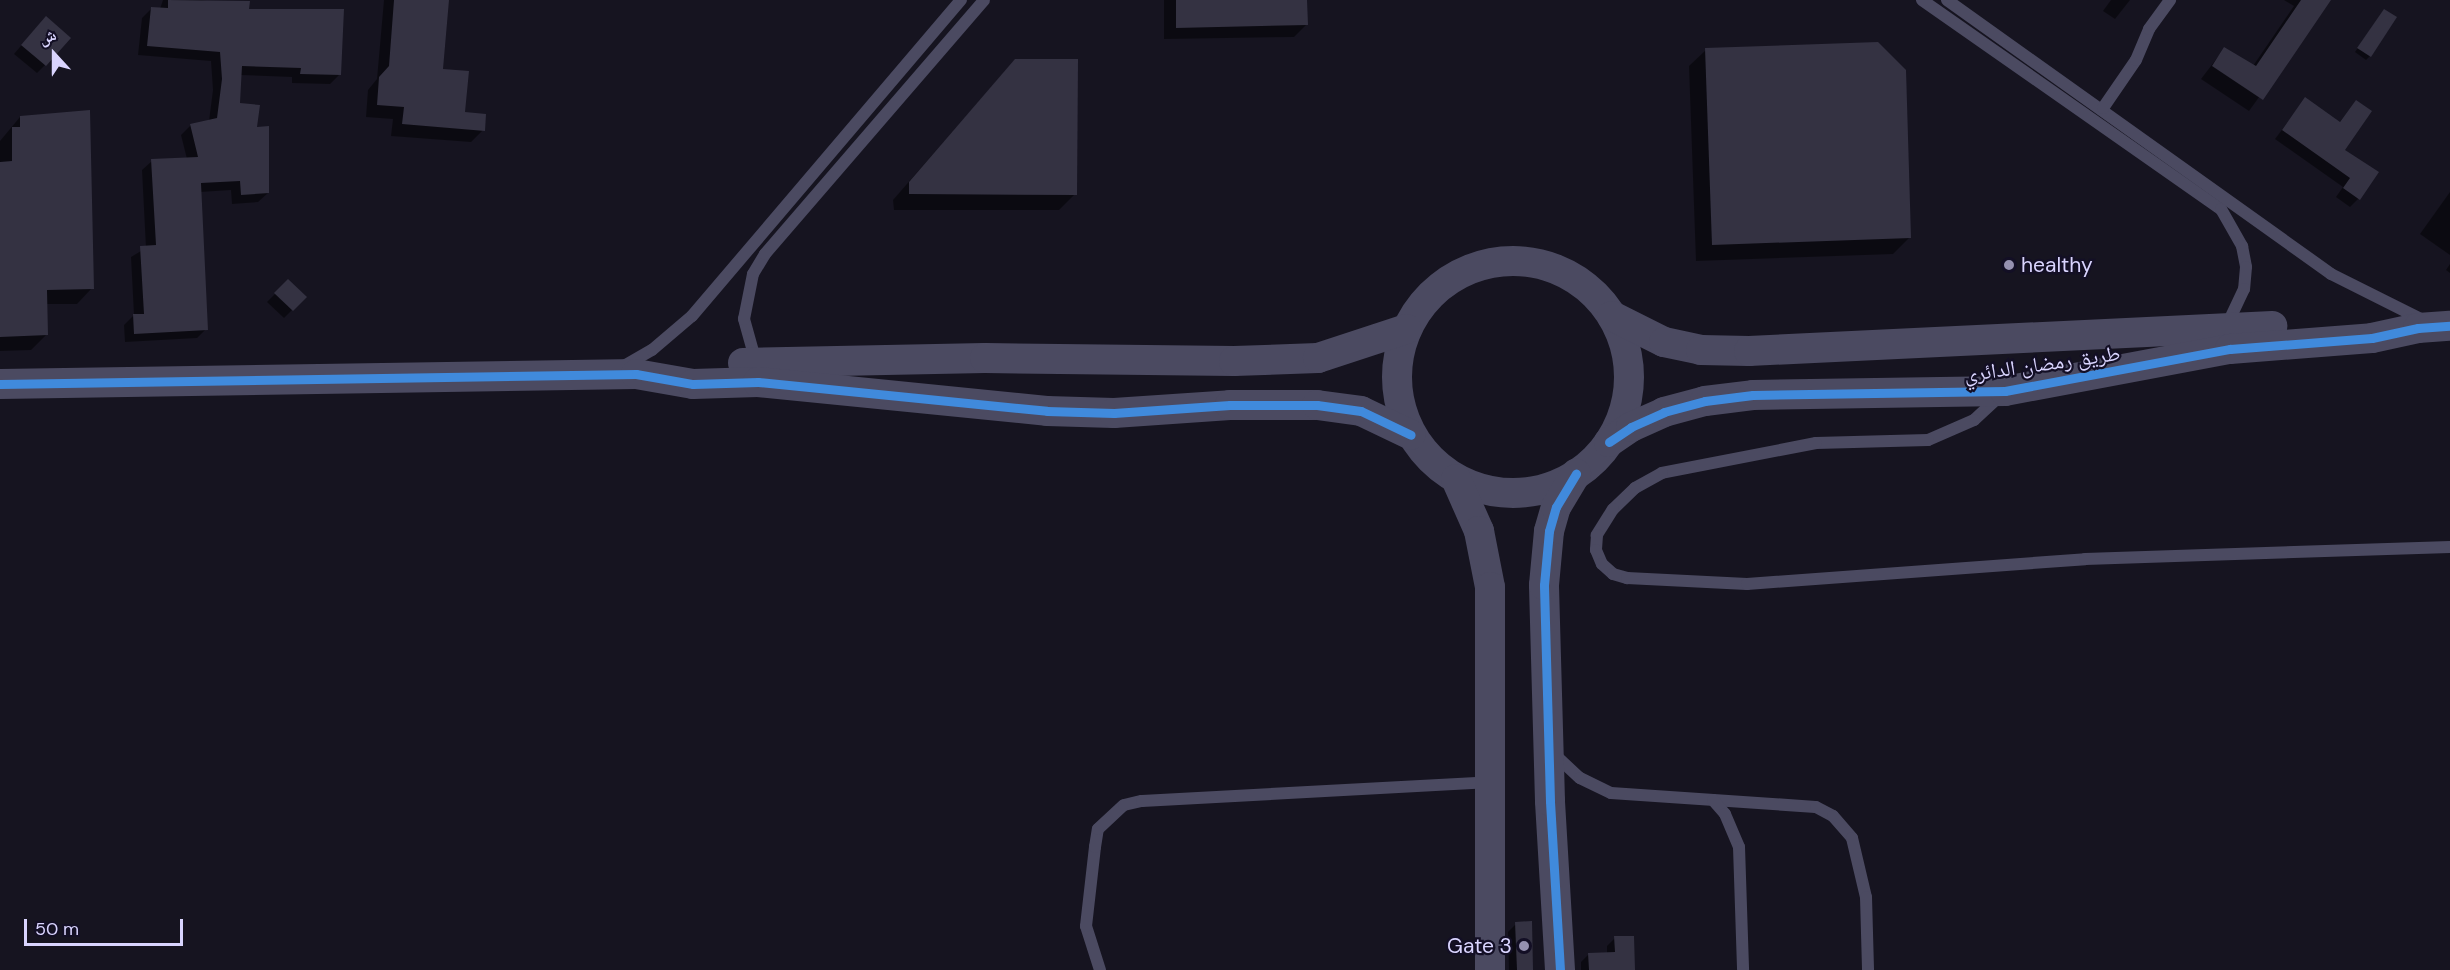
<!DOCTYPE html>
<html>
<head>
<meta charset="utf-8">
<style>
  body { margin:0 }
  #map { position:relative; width:2450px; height:970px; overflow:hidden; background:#161420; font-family:"DM Sans","Noto Naskh Arabic",sans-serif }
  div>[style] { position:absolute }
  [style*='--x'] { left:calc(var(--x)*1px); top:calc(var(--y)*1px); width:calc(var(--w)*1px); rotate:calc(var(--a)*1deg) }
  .shadow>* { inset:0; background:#0007 }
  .building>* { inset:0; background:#343242 }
  .service>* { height:12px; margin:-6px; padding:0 6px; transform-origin:6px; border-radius:6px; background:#4b4a61 }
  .tertiary>* { height:30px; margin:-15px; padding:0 15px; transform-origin:15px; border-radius:15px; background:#4b4a61 }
  .tertiary>.ring { margin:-15px; padding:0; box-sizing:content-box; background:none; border:30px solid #4b4a61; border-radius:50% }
  .cycleway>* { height:9px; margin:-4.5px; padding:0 4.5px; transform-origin:4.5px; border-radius:4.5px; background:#408adc }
  .dots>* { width:16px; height:16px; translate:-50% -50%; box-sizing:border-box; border:3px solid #130f25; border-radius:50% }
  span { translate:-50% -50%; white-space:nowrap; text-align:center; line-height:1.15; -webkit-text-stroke:4.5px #130f25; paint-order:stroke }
  .poi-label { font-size:21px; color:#d9d4fe }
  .left { translate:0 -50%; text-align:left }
  .right { translate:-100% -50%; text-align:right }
  .street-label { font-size:21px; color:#d9d4fe }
  .north { position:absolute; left:24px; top:24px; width:60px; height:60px; -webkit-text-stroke:4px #130f25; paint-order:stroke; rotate:339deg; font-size:16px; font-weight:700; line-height:24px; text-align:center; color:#d9d4fe }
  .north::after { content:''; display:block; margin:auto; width:21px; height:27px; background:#d9d4fe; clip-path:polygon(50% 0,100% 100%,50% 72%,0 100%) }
  .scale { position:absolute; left:24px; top:919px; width:159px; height:27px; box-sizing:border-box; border:3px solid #d9d4fe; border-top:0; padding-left:8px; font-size:18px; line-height:21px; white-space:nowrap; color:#d9d4fe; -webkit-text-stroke:4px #130f25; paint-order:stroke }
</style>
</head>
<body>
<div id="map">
  <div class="shadow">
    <div style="clip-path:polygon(163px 0,202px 0,248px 10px,339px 75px,330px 84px,292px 83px,292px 77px,240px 75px,239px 104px,255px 128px,268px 193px,258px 202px,232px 204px,231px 190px,200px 192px,206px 329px,197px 338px,125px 342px,124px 325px,134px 315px,131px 257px,146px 248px,142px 170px,152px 161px,187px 159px,181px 135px,191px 125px,209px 121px,213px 90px,211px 61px,138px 55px,142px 18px,152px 8px,160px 9px)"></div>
    <div style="clip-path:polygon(384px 0,447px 0,441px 70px,464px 114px,483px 130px,471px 142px,391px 136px,393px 119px,366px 117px,368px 90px,377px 79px)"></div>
    <div style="clip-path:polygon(1164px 0,1306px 0,1306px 25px,1294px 37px,1164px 39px)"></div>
    <div style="clip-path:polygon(2111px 0,2130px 0,2115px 19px,2103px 11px)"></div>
    <div style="clip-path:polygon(2284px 0,2329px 0,2249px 111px,2201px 79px,2224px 49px,2253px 66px,2294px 6px)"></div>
    <div style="clip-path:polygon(2384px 10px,2370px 56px,2366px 60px,2355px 52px)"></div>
    <div style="clip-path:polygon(38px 26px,45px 65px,37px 73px,14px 54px)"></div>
    <div style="clip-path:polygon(1706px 50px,1910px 237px,1893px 254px,1696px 261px,1689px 66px)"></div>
    <div style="clip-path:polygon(1015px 60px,1075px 194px,1059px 210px,894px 210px,893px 200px)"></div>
    <div style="clip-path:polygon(2305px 99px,2339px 123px,2356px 101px,2342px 150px,2358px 199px,2350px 207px,2336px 197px,2343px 187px,2275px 139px)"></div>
    <div style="clip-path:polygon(20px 117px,92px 288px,77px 304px,46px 304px,46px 335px,31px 350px,0 351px,0 141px)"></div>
    <div style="clip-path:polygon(2450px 192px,2450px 255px,2420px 234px)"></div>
    <div style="clip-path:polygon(2450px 264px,2450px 273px,2446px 270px)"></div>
    <div style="clip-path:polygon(288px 281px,305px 297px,284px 318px,267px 302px)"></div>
    <div style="clip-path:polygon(1516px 924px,1532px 970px,1509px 970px,1508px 932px)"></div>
    <div style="clip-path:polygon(1615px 938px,1633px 970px,1581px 970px,1581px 962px,1589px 954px,1607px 953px,1607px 946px)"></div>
  </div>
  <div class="building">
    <div style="clip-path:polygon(168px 0,250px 1px,249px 9px,344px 9px,341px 75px,300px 74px,301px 68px,242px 66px,240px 103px,260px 105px,257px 127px,269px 126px,269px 193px,241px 195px,240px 181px,201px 183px,208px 330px,134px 334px,133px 314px,144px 314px,140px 246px,156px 245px,151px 159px,198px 157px,190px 124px,217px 118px,222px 79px,220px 52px,147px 46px,151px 7px,168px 8px)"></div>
    <div style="clip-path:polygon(394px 0,449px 0,443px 69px,469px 71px,465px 112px,486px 114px,485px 131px,402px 124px,404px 107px,377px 105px,379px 77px,389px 66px)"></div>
    <div style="clip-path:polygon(1176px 0,1307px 0,1308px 25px,1176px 28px)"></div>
    <div style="clip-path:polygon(2301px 0,2331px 0,2263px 100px,2212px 66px,2224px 47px,2256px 66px)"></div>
    <div style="clip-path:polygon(2384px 9px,2397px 17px,2371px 57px,2357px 48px)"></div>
    <div style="clip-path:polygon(46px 16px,71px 38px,46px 66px,21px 45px)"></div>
    <div style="clip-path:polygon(1878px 42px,1906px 70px,1911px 238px,1712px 245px,1705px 48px)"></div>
    <div style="clip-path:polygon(1015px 59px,1078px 59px,1077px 195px,909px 194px,909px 182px)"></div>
    <div style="clip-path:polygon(2305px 97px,2340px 122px,2356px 100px,2372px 111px,2345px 150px,2379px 172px,2360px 200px,2343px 188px,2350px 178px,2282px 130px)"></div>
    <div style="clip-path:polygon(90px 110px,94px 289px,47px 290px,48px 335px,0 337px,0 162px,12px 161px,12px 127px,20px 127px,20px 116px)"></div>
    <div style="clip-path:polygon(288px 279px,307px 297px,293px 311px,274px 293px)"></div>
    <div style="clip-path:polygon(1532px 921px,1533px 970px,1517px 970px,1515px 922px)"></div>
    <div style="clip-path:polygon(1614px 936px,1634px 936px,1635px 970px,1589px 970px,1588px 953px,1615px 952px)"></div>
  </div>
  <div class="service">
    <div style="--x:1922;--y:0;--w:365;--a:35"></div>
    <div style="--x:2221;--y:209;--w:43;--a:60.4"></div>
    <div style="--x:2242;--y:246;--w:21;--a:79"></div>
    <div style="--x:2246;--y:267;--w:22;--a:95"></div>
    <div style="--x:2244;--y:289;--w:42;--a:115.3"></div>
    <div style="--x:1947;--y:0;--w:472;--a:35.5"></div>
    <div style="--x:2331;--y:274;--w:103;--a:26.6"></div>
    <div style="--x:2103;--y:108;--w:58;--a:-55.5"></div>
    <div style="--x:2136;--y:60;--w:34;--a:-67"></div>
    <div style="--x:2149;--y:29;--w:36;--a:-54"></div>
    <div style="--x:756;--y:362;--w:45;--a:-105.6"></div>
    <div style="--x:744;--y:319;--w:46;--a:-78.7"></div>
    <div style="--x:753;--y:274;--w:23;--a:-59"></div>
    <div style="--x:765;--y:254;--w:335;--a:-49.2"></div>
    <div style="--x:624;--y:366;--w:32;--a:-30"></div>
    <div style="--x:652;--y:350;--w:52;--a:-40.4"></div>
    <div style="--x:692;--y:316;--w:415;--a:-49.6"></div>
    <div style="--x:2002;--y:394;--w:38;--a:137"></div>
    <div style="--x:1974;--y:420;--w:50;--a:156.5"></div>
    <div style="--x:1928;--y:440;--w:112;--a:178.5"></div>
    <div style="--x:1816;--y:443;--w:157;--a:169"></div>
    <div style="--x:1662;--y:473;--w:31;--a:151"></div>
    <div style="--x:1635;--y:488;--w:30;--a:136"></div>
    <div style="--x:1613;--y:509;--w:31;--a:122"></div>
    <div style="--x:1597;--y:535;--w:15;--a:94"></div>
    <div style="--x:1596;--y:550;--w:15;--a:67"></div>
    <div style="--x:1602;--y:564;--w:15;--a:42"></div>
    <div style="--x:1613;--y:574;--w:15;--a:16"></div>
    <div style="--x:1627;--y:578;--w:120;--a:2.9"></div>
    <div style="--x:1747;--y:584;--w:339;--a:-4.2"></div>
    <div style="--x:2085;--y:559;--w:365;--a:-1.9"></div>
    <div style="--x:1554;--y:754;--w:35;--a:43"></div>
    <div style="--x:1580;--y:778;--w:34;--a:26"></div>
    <div style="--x:1611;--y:793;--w:205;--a:3.9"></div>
    <div style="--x:1816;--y:807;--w:19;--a:28"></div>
    <div style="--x:1833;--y:816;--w:29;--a:49"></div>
    <div style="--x:1852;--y:838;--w:61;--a:76.7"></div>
    <div style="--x:1866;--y:897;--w:73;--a:88.4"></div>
    <div style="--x:1713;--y:800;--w:18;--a:49"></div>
    <div style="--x:1725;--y:814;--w:36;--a:67"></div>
    <div style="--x:1739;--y:847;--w:123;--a:88.1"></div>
    <div style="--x:1100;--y:970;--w:46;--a:-107.7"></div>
    <div style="--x:1086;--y:926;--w:80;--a:-83.5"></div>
    <div style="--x:1095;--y:847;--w:18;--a:-81"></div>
    <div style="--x:1098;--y:829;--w:35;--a:-43"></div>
    <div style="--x:1124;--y:805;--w:18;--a:-13"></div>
    <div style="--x:1142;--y:801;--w:349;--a:-3.1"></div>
  </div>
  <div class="tertiary">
    <div class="ring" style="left:1397px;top:261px;width:202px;height:202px"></div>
    <div style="--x:1612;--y:316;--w:58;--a:26.6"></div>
    <div style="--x:1664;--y:342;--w:38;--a:12"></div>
    <div style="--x:1701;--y:350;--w:48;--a:1.2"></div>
    <div style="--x:1749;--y:351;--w:524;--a:-2.74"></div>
    <div style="--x:743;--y:363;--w:242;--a:-1.2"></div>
    <div style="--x:985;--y:358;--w:249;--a:0.7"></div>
    <div style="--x:1234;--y:361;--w:84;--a:-2"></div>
    <div style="--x:1318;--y:358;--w:93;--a:-18.2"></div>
    <div style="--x:0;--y:384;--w:636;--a:-0.9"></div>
    <div style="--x:636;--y:374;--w:58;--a:10"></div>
    <div style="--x:693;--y:384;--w:65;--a:-1.8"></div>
    <div style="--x:758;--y:382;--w:290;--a:5.7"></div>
    <div style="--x:1047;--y:411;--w:67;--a:1.7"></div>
    <div style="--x:1114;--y:413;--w:116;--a:-3.9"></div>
    <div style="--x:1230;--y:405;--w:87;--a:0"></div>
    <div style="--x:1317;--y:405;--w:44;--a:7.8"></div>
    <div style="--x:1361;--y:411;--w:55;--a:25.6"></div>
    <div style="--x:1609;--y:442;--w:27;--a:-34"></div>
    <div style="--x:1631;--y:427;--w:36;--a:-24"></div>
    <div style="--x:1664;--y:412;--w:42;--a:-15"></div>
    <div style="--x:1705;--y:401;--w:48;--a:-7.1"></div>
    <div style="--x:1753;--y:395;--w:252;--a:-0.9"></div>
    <div style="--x:2005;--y:391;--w:229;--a:-10.6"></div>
    <div style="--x:2230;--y:349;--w:142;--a:-4.4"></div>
    <div style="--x:2372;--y:338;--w:47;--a:-12.3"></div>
    <div style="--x:2418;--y:328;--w:32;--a:-4"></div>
    <div style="--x:1456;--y:479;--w:57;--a:66.1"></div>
    <div style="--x:1479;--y:531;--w:57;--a:78.9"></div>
    <div style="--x:1490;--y:587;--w:383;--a:90"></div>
    <div style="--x:1560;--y:970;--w:169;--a:-93.4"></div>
    <div style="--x:1550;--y:801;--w:216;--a:-91.6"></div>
    <div style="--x:1544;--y:585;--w:54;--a:-84.7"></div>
    <div style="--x:1549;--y:531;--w:25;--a:-74"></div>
    <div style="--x:1556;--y:507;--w:39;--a:-59"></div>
  </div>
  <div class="cycleway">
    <div style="--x:0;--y:384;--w:636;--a:-0.9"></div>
    <div style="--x:636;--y:374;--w:58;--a:10"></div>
    <div style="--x:693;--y:384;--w:65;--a:-1.8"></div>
    <div style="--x:758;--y:382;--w:290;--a:5.7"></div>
    <div style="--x:1047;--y:411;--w:67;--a:1.7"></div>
    <div style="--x:1114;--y:413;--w:116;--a:-3.9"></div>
    <div style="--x:1230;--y:405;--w:87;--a:0"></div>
    <div style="--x:1317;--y:405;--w:44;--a:7.8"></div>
    <div style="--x:1361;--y:411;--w:55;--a:25.6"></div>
    <div style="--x:1609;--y:442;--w:27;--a:-34"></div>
    <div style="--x:1631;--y:427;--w:36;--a:-24"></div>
    <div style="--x:1664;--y:412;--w:42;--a:-15"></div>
    <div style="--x:1705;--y:401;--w:48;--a:-7.1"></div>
    <div style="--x:1753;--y:395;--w:252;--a:-0.9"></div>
    <div style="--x:2005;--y:391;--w:229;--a:-10.6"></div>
    <div style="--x:2230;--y:349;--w:142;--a:-4.4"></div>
    <div style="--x:2372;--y:338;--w:47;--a:-12.3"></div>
    <div style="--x:2418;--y:328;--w:32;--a:-4"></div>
    <div style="--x:1560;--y:970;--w:169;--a:-93.4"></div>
    <div style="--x:1550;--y:801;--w:216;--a:-91.6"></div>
    <div style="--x:1544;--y:585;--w:54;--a:-84.7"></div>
    <div style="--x:1549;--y:531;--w:25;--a:-74"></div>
    <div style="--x:1556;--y:507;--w:39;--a:-59"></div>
  </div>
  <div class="dots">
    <div style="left:2009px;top:265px;background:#9591b0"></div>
    <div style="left:1524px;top:946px;background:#9591b0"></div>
  </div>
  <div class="poi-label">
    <span class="left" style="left:2021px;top:265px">healthy</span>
    <span class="right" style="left:1512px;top:946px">Gate 3</span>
  </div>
  <div class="street-label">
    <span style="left:2042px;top:364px;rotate:-8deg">طريق رمضان الدائري</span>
  </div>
  <div class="north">ش</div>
  <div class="scale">50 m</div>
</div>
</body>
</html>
